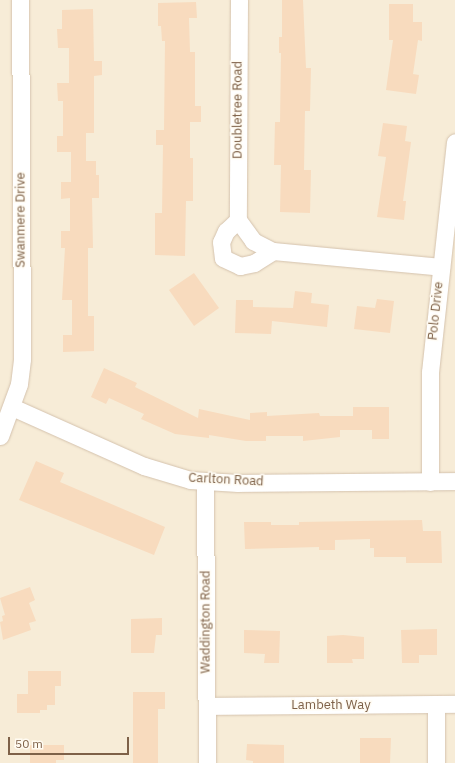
<!DOCTYPE html>
<html>
<head>
<meta charset="utf-8">
<style>
  body { margin:0 }
  #map { position:relative; width:455px; height:763px; overflow:hidden; background:#fff9e9; font-family:"IBM Plex Sans",sans-serif }
  div>[style] { position:absolute }
  [style*='--x'] { left:calc(var(--x)*1px); top:calc(var(--y)*1px); width:calc(var(--w)*1px); rotate:calc(var(--a)*1deg) }
  .residential>* { inset:0; background:#f7ecd7 }
  .building>* { inset:0; background:#f8dbbe }
  .roads { filter:drop-shadow(0 0 1px #d4c2ad) drop-shadow(0 0 1px #d4c2ad) }
  .street>* { height:17px; margin:-8.5px; padding:0 8.5px; transform-origin:8.5px; border-radius:8.5px; background:#fff }
  span { translate:-50% -50%; white-space:nowrap; text-align:center; line-height:1.15; -webkit-text-stroke:3px #fffbf2; paint-order:stroke }
  .street-label { font-size:13px; color:#7e6148 }
  .scale { position:absolute; left:8px; top:737px; width:121px; height:18px; box-sizing:border-box; border:2px solid #7e6148; border-top:0; padding-left:5px; font-size:12px; line-height:14px; white-space:nowrap; color:#7e6148; -webkit-text-stroke:3px #fffbf2; paint-order:stroke }
</style>
</head>
<body>
<div id="map">
  <div class="residential">
    <div style="clip-path:polygon(0 0,455px 0,455px 763px,0 763px)"></div>
  </div>
  <div class="building">
    <div style="clip-path:polygon(282px 0,303px 0,306px 68px,311px 68px,310px 111px,305px 111px,304px 170px,311px 170px,310px 213px,280px 212px,281px 165px,274px 165px,275px 122px,280px 122px,281px 53px,279px 53px,279px 37px,282px 37px)"></div>
    <div style="clip-path:polygon(196px 2px,197px 18px,189px 18px,190px 52px,195px 52px,195px 106px,201px 106px,201px 122px,190px 122px,190px 158px,193px 158px,193px 201px,186px 201px,185px 256px,155px 255px,155px 213px,162px 213px,163px 145px,156px 145px,156px 130px,164px 130px,165px 41px,162px 41px,161px 26px,158px 26px,158px 3px)"></div>
    <div style="clip-path:polygon(389px 4px,413px 4px,413px 22px,422px 22px,422px 41px,418px 40px,413px 74px,419px 75px,416px 94px,386px 90px,393px 40px,389px 40px)"></div>
    <div style="clip-path:polygon(93px 9px,94px 61px,102px 61px,102px 75px,94px 76px,94px 133px,86px 133px,86px 161px,96px 161px,96px 175px,99px 175px,99px 198px,92px 198px,93px 248px,88px 248px,88px 316px,94px 316px,94px 351px,63px 352px,63px 335px,72px 335px,72px 300px,62px 300px,65px 248px,61px 248px,61px 231px,70px 231px,70px 198px,61px 199px,61px 182px,71px 182px,71px 152px,57px 152px,57px 136px,63px 136px,63px 101px,58px 101px,57px 83px,69px 83px,69px 48px,58px 48px,57px 29px,62px 29px,62px 10px)"></div>
    <div style="clip-path:polygon(383px 123px,407px 126px,405px 141px,411px 142px,403px 201px,406px 201px,404px 220px,377px 217px,386px 157px,378px 156px)"></div>
    <div style="clip-path:polygon(194px 273px,219px 308px,194px 326px,169px 290px)"></div>
    <div style="clip-path:polygon(295px 291px,312px 293px,311px 303px,329px 305px,327px 327px,272px 321px,271px 334px,235px 333px,236px 300px,253px 300px,253px 307px,293px 308px)"></div>
    <div style="clip-path:polygon(377px 299px,394px 301px,390px 333px,354px 329px,357px 306px,375px 308px)"></div>
    <div style="clip-path:polygon(104px 368px,137px 383px,135px 387px,198px 418px,199px 409px,250px 420px,250px 413px,267px 412px,267px 416px,319px 413px,320px 416px,353px 416px,353px 407px,389px 407px,389px 439px,372px 439px,372px 430px,340px 430px,340px 437px,303px 441px,303px 436px,266px 436px,266px 441px,246px 441px,209px 435px,209px 438px,175px 434px,141px 419px,144px 414px,109px 398px,106px 404px,91px 397px)"></div>
    <div style="clip-path:polygon(36px 461px,64px 473px,60px 482px,165px 527px,154px 555px,19px 500px)"></div>
    <div style="clip-path:polygon(422px 520px,423px 531px,441px 531px,442px 563px,406px 563px,406px 557px,374px 557px,374px 548px,370px 548px,370px 539px,335px 540px,335px 550px,319px 550px,319px 547px,245px 549px,244px 522px,271px 522px,271px 525px,299px 525px,299px 522px)"></div>
    <div style="clip-path:polygon(30px 587px,35px 600px,29px 603px,36px 621px,29px 623px,31px 630px,3px 640px,0 622px,3px 621px,2px 616px,5px 615px,0 598px)"></div>
    <div style="clip-path:polygon(162px 618px,162px 635px,156px 635px,154px 653px,131px 653px,131px 619px)"></div>
    <div style="clip-path:polygon(437px 629px,437px 655px,419px 655px,419px 663px,402px 663px,401px 630px)"></div>
    <div style="clip-path:polygon(244px 630px,280px 631px,279px 663px,264px 663px,265px 654px,244px 653px)"></div>
    <div style="clip-path:polygon(343px 635px,364px 637px,364px 659px,352px 659px,353px 663px,327px 663px,327px 636px)"></div>
    <div style="clip-path:polygon(28px 671px,61px 671px,61px 686px,55px 686px,55px 705px,47px 705px,47px 710px,40px 710px,40px 713px,17px 713px,17px 694px,28px 694px)"></div>
    <div style="clip-path:polygon(133px 692px,165px 692px,165px 709px,158px 709px,158px 763px,133px 763px)"></div>
    <div style="clip-path:polygon(360px 738px,391px 738px,390px 763px,360px 763px)"></div>
    <div style="clip-path:polygon(247px 744px,284px 745px,284px 763px,253px 763px,253px 761px,246px 760px)"></div>
    <div style="clip-path:polygon(30px 745px,64px 745px,64px 760px,56px 760px,56px 763px,30px 763px)"></div>
  </div>
  <div class="roads">
    <div class="street">
      <div style="--x:239;--y:0;--w:220;--a:90.3"></div>
      <div style="--x:238;--y:220;--w:16;--a:137"></div>
      <div style="--x:226;--y:231;--w:12;--a:114"></div>
      <div style="--x:221;--y:242;--w:16;--a:83"></div>
      <div style="--x:223;--y:258;--w:19;--a:25"></div>
      <div style="--x:240;--y:266;--w:14;--a:-12"></div>
      <div style="--x:254;--y:263;--w:22;--a:-32"></div>
      <div style="--x:273;--y:251;--w:169;--a:5.4"></div>
      <div style="--x:238;--y:220;--w:26;--a:54"></div>
      <div style="--x:253;--y:241;--w:22;--a:27"></div>
      <div style="--x:12;--y:407;--w:145;--a:24.1"></div>
      <div style="--x:144;--y:466;--w:48;--a:16.9"></div>
      <div style="--x:190;--y:480;--w:48;--a:3.6"></div>
      <div style="--x:238;--y:483;--w:217;--a:-0.5"></div>
      <div style="--x:0;--y:436;--w:55;--a:-69.9"></div>
      <div style="--x:19;--y:384;--w:25;--a:-83"></div>
      <div style="--x:22;--y:359;--w:359;--a:-90.3"></div>
      <div style="--x:205;--y:482;--w:281;--a:89.6"></div>
      <div style="--x:430;--y:482;--w:110;--a:-90"></div>
      <div style="--x:430;--y:372;--w:231;--a:-83.8"></div>
      <div style="--x:436;--y:704;--w:59;--a:90"></div>
      <div style="--x:207;--y:706;--w:248;--a:-0.5"></div>
    </div>
  </div>
  <div class="street-label">
    <span style="left:238px;top:110px;rotate:-90deg">Doubletree Road</span>
    <span style="left:21px;top:220px;rotate:-90deg">Swanmere Drive</span>
    <span style="left:436px;top:311px;rotate:-84deg">Polo Drive</span>
    <span style="left:226px;top:480px;rotate:3deg">Carlton Road</span>
    <span style="left:206px;top:622px;rotate:-90deg">Waddington Road</span>
    <span style="left:331px;top:705px">Lambeth Way</span>
  </div>
  <div class="scale">50 m</div>
</div>
</body>
</html>
